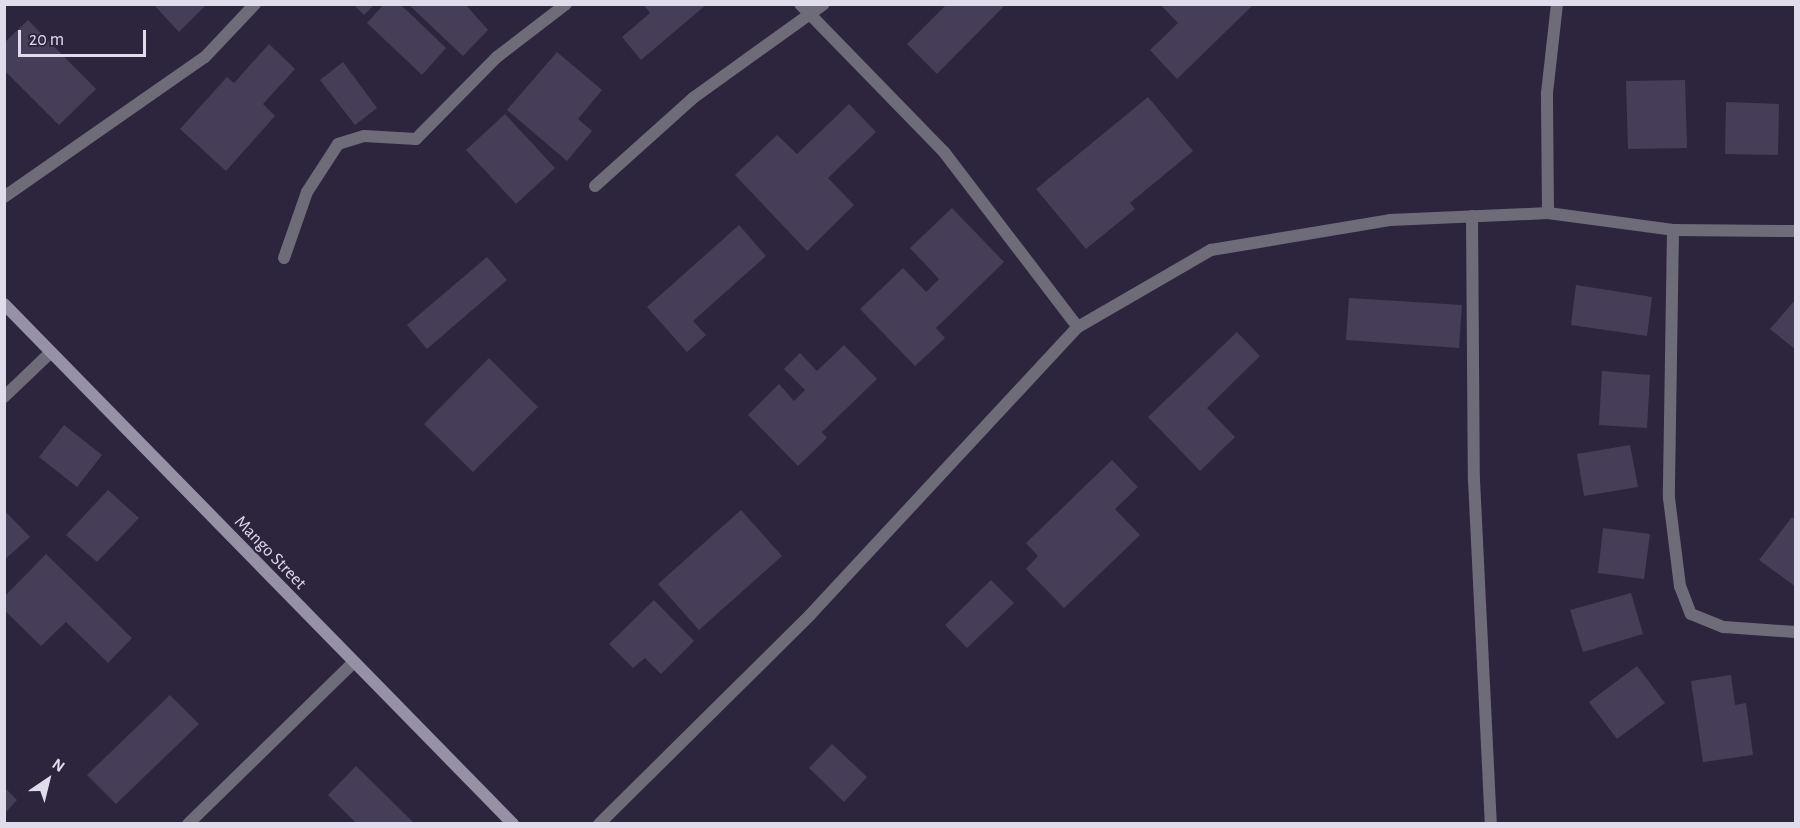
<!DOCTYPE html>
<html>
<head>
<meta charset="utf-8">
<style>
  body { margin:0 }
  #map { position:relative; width:1800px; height:828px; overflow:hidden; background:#2d253e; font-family:"Alegreya Sans",sans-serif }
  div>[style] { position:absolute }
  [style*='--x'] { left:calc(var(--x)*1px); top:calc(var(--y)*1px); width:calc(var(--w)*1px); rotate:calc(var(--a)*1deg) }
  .building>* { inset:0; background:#463e58 }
  .street>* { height:12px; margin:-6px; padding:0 6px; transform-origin:6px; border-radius:6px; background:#6f6c79 }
  .secondary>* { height:12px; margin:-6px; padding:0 6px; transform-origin:6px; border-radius:6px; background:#9791a6 }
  span { translate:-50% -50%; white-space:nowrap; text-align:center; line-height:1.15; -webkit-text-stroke:4.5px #2d253e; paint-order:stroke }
  .street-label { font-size:18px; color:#e0dcec }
  .frame { position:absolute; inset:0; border:6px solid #e0dcec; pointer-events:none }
  .north { position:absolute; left:18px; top:750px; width:60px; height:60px; -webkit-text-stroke:4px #2d253e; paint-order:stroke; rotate:35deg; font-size:16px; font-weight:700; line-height:24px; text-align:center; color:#e0dcec }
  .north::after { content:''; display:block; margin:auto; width:21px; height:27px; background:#e0dcec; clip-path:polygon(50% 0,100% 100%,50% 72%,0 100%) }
  .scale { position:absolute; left:18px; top:30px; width:128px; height:27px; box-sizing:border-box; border:3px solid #e0dcec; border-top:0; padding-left:8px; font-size:18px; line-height:21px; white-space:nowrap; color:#e0dcec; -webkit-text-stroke:4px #2d253e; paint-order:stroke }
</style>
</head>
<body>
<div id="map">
  <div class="building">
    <div style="clip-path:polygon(153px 4px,207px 4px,179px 32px)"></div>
    <div style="clip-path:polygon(353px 4px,375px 4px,364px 15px)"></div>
    <div style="clip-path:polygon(384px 4px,400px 4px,446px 48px,422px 75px,367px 23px)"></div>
    <div style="clip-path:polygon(408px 4px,465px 4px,488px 30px,463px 56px)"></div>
    <div style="clip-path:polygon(643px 4px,707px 4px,641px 60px,622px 37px,650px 13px)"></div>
    <div style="clip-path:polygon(947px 4px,1006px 4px,937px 74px,907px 44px)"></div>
    <div style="clip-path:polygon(1160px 4px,1254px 4px,1177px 79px,1150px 50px,1178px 23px)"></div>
    <div style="clip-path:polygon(28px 20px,96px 89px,59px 125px,4px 70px,4px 43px)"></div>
    <div style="clip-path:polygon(269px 44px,295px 69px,263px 104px,275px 116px,226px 171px,180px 129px,227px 77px,234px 83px)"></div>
    <div style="clip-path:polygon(557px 52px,602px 90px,578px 119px,592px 131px,567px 161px,507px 110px)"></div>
    <div style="clip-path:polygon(343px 62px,377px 108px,355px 125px,320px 80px)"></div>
    <div style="clip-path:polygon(1685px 80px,1687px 148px,1628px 149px,1626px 81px)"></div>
    <div style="clip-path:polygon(1148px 97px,1193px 151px,1130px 203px,1135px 209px,1086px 249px,1036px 189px)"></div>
    <div style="clip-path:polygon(1726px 102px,1779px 104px,1778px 155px,1725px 154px)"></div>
    <div style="clip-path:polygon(849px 104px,876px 132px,828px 178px,854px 205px,807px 251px,735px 175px,777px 135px,797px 154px)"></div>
    <div style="clip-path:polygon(505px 114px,555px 168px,516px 204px,466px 150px)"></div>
    <div style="clip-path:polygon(952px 208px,1004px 262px,936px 328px,945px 338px,915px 366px,860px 309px,903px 268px,926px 292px,939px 279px,910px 248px)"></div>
    <div style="clip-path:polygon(739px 225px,766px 256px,693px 321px,706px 335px,687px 352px,647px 307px)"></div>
    <div style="clip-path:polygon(487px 257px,507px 280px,427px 349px,407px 325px)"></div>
    <div style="clip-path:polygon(1576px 285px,1652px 297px,1647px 336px,1571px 325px)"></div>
    <div style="clip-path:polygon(1349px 298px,1462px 305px,1459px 348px,1346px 340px)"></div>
    <div style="clip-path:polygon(1796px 299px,1796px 350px,1770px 329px)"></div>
    <div style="clip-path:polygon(1237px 332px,1260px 356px,1207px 408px,1235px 437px,1200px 471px,1148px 417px)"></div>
    <div style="clip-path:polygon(844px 345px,877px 379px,822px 432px,827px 438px,798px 466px,748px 415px,779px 384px,794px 401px,805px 390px,784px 369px,800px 353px,817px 371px)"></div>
    <div style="clip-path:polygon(489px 358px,538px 407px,473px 472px,424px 424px)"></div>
    <div style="clip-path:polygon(1602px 371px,1650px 375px,1647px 428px,1599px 425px)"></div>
    <div style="clip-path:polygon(64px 425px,102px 455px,77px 487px,39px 457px)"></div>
    <div style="clip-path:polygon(1630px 445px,1638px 487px,1584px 496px,1577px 454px)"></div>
    <div style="clip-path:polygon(1112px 460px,1138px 487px,1115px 509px,1140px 535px,1064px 608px,1026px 569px,1038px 556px,1026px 543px)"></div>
    <div style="clip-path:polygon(108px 490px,139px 518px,97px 562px,66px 535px)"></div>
    <div style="clip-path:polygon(4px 510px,30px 537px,4px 560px)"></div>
    <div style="clip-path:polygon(741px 510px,782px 556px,699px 630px,658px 584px)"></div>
    <div style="clip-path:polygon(1792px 517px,1796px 520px,1796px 587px,1759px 560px)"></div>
    <div style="clip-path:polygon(1603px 528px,1650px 534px,1644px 579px,1598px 573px)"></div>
    <div style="clip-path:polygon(46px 554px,132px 638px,108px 663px,66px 622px,41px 646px,4px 610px,4px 597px)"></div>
    <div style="clip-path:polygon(991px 580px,1014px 603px,967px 648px,945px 625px)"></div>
    <div style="clip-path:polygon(1631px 593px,1643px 634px,1583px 652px,1570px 610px)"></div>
    <div style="clip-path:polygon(654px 600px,694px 641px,661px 674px,645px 658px,633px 668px,609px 644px)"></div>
    <div style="clip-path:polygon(1637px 666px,1665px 703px,1617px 739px,1589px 702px)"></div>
    <div style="clip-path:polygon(1731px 675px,1735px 705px,1746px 703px,1753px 755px,1703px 762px,1691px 681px)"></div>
    <div style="clip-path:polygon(170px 695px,199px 724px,116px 804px,87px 775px)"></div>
    <div style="clip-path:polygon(832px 744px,867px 777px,844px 802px,809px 768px)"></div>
    <div style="clip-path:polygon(356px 766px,415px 824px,357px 824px,328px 795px)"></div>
    <div style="clip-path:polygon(5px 788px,17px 800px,5px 813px)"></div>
  </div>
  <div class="street">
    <div style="--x:800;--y:4;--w:206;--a:45.8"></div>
    <div style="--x:944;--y:152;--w:220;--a:52.6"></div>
    <div style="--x:595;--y:186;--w:132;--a:-41.9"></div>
    <div style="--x:693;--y:98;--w:161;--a:-35.7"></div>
    <div style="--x:4;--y:197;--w:245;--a:-34.9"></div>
    <div style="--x:205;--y:57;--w:73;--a:-46.7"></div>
    <div style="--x:1548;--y:213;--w:120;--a:-90.5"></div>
    <div style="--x:1547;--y:93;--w:90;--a:-83.6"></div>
    <div style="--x:1472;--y:216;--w:264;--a:89.6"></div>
    <div style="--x:1474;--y:480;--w:344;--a:87.2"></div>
    <div style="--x:1673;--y:230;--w:268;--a:90.9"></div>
    <div style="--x:1669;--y:498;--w:89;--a:82.9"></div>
    <div style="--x:1680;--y:586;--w:30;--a:69"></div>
    <div style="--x:1691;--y:614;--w:35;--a:22"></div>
    <div style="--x:1724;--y:627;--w:72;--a:4"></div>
    <div style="--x:284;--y:258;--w:70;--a:-70.8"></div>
    <div style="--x:307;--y:192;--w:57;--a:-57.1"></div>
    <div style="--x:338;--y:144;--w:27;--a:-17"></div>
    <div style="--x:364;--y:136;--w:52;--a:3.3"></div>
    <div style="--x:416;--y:139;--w:115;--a:-45.4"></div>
    <div style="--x:497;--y:57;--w:87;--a:-37.5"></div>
    <div style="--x:4;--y:397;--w:62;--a:-43.7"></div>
    <div style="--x:188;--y:824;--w:231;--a:-44.3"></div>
    <div style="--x:599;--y:824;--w:297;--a:-44.7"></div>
    <div style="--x:810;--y:615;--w:393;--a:-47.1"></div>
    <div style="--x:1078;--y:327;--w:154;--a:-30.1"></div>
    <div style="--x:1211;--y:250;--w:181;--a:-9.5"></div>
    <div style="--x:1390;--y:220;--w:158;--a:-2.5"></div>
    <div style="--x:1548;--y:213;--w:126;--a:7.7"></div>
    <div style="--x:1673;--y:230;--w:123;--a:0.5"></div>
  </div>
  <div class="secondary">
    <div style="--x:4;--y:304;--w:728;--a:45.61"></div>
  </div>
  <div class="street-label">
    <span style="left:270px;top:553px;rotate:46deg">Mango Street</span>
  </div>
  <div class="frame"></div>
  <div class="north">N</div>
  <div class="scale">20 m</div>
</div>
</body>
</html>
